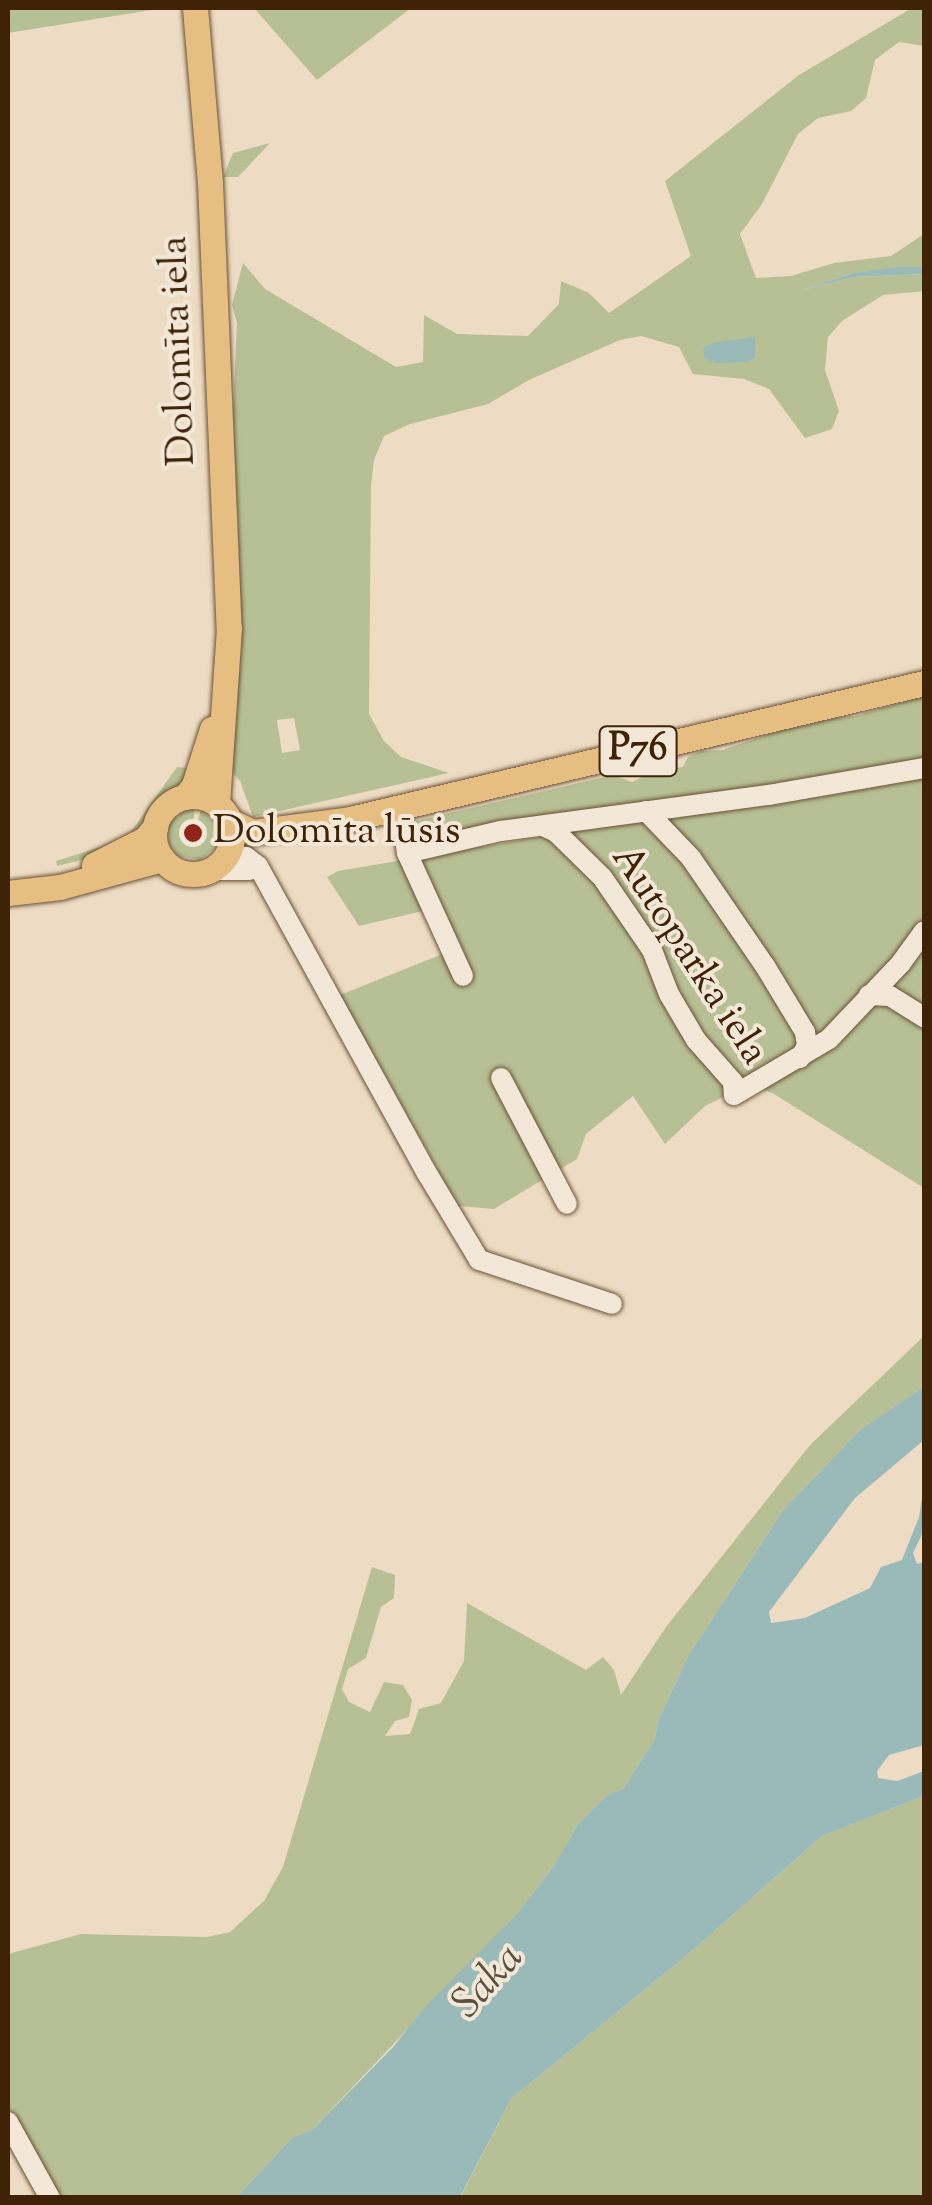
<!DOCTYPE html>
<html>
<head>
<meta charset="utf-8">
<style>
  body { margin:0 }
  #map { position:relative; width:932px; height:2205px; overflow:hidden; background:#eddcc3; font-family:"Sorts Mill Goudy",serif }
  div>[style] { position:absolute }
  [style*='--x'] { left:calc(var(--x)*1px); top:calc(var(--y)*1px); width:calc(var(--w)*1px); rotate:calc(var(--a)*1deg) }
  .green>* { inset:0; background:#b7c094 }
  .water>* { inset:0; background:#9ababa }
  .roads { filter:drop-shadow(0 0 2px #6b5136) drop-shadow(0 0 2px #6b5136) }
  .minor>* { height:20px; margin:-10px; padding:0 10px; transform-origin:10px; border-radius:10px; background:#f3e8d8 }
  .major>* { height:25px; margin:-12.5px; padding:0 12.5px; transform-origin:12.5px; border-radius:12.5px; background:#e6be82 }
  .major>.ring { margin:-12.5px; padding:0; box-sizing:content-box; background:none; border:25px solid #e6be82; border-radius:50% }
  .dots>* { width:28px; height:28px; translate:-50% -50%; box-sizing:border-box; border:5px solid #f3e8d8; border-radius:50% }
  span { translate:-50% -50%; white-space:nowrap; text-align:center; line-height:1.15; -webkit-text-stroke:8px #f3e8d8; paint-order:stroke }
  .shield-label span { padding:2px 8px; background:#f3e8d8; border:2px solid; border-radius:8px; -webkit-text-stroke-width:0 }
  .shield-label { font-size:38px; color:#402307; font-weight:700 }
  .street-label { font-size:40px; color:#402307 }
  .poi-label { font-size:40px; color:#402307 }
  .left { translate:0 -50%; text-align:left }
  .water-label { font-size:42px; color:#5b503d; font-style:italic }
  .frame { position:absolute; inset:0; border:10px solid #402307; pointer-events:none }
</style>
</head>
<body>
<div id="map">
  <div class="green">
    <div style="clip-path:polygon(8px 8px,164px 8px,8px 33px)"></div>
    <div style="clip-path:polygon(254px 8px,411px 8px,317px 80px)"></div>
    <div style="clip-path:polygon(evenodd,912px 8px,924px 8px,924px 46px,899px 42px,875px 60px,866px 98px,851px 111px,818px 118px,798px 134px,762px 204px,740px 234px,756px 278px,791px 276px,834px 263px,891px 256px,924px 234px,924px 267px,853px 273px,803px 290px,854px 277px,924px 274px,924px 291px,883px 295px,842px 321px,828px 337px,825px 370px,839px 411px,832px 429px,805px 438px,769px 389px,744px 379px,693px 374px,679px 347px,641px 336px,620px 340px,529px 380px,488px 404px,410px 424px,384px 436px,374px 460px,371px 485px,369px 714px,384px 741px,401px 757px,449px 773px,253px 817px,240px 781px,228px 768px,241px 647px,233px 414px,237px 323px,232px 305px,243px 263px,265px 289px,396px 367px,423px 362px,424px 315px,457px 334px,528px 336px,559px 304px,561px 281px,589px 293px,609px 313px,691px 256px,665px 181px,799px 75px,912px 8px,294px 718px,300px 750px,282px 753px,277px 720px,294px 718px)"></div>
    <div style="clip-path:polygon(270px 143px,238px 177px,223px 177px,233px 153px)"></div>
    <div style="clip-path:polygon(924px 696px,924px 764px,412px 846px,411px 822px,613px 775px,632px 782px,653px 771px,683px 767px,688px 757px,701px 751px,722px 750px,812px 720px,855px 716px)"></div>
    <div style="clip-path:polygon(177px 767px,195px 769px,181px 785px,158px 798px,139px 832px,94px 857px,57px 866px,56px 861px,126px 839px)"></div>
    <div style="clip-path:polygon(924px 772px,924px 1188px,774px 1094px,749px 1084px,705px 1106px,665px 1144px,633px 1096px,586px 1134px,577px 1159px,494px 1209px,458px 1206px,340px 995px,445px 953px,427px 910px,359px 926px,327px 877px,338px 871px)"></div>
    <div style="clip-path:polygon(187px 808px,195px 808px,193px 823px,181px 832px,186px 843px,202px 841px,203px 833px,197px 824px,201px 809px,218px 827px,216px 847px,200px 860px,178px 856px,168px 843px,169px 823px)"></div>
    <div style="clip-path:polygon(924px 1336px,924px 1387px,861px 1429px,783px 1510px,688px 1656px,658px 1721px,655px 1739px,623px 1789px,608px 1794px,578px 1824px,553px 1867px,515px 1916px,312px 2130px,293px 2137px,236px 2197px,60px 2197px,8px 2107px,8px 1954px,81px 1934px,207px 1937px,230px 1932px,264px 1901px,283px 1867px,372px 1567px,395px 1575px,394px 1598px,381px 1607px,366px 1658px,348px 1669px,342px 1689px,349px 1702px,370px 1712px,384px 1682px,403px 1685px,412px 1700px,409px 1717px,395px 1721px,385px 1736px,410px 1734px,419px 1709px,441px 1703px,464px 1661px,467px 1603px,586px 1670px,603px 1657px,614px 1670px,621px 1695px,666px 1627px,810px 1445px)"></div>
    <div style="clip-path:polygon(924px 1796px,924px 2197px,460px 2198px,511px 2099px,686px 1956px,822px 1836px)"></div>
  </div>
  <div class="water">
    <div style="clip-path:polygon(901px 267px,924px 267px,924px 274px,854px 277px,803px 290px,853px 273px)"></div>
    <div style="clip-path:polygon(755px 337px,755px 358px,748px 362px,716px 363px,704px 358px,703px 348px,712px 343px)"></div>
    <div style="clip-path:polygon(924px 1387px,924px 1440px,855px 1498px,769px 1612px,771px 1623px,805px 1618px,870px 1588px,881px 1567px,902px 1560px,919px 1517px,924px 1486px,924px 1530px,913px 1553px,917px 1564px,924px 1562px,924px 1745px,889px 1755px,877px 1771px,878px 1778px,897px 1781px,924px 1771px,924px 1796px,822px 1836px,686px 1956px,511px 2099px,460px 2197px,236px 2197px,293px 2137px,312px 2130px,394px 2046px,425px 2007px,515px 1916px,553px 1867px,578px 1824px,608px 1794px,623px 1789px,655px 1739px,658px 1721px,688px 1656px,783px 1510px,861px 1429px)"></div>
  </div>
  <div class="roads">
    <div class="minor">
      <div style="--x:400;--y:807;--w:47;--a:81.3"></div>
      <div style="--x:407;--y:853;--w:97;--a:-13.2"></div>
      <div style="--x:501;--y:831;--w:270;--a:-7.7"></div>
      <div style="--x:769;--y:795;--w:157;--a:-9.9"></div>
      <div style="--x:646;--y:811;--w:65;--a:46.2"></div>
      <div style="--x:691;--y:858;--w:131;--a:55.6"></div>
      <div style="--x:765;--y:966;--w:77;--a:58.8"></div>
      <div style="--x:805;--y:1032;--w:14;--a:82"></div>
      <div style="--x:807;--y:1046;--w:14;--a:120"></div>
      <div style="--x:543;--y:826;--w:14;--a:25"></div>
      <div style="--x:556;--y:832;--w:64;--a:44.4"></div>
      <div style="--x:602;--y:877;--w:88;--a:55.6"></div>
      <div style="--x:652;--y:950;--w:47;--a:68.9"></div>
      <div style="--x:669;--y:994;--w:53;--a:59.6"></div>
      <div style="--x:696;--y:1040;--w:56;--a:48.6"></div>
      <div style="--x:733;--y:1082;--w:13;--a:86"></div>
      <div style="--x:734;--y:1095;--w:110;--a:-30.5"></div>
      <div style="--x:829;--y:1039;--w:105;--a:-46.5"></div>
      <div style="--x:901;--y:963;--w:39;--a:-54"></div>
      <div style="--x:407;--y:853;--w:135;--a:65.5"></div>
      <div style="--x:226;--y:856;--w:20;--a:3"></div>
      <div style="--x:246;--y:857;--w:15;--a:37"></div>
      <div style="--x:258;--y:866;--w:353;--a:61.2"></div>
      <div style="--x:428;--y:1175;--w:99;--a:59"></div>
      <div style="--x:479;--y:1260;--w:140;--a:18.3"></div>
      <div style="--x:212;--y:870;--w:38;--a:0"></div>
      <div style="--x:869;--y:995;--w:21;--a:3"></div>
      <div style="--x:890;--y:996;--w:40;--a:32"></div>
      <div style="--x:501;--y:1078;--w:142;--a:62.4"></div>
      <div style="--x:8;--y:2122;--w:87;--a:61.1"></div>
    </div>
    <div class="major">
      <div style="--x:195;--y:8;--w:176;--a:85.1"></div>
      <div style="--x:210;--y:183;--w:445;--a:87.6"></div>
      <div style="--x:229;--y:628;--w:176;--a:93.9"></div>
      <div class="ring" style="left:154px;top:796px;width:53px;height:53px"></div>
      <div style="--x:185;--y:797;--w:15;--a:-53"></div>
      <div style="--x:194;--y:785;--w:59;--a:-72.2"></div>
      <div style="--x:230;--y:821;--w:25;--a:26"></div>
      <div style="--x:253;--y:832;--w:98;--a:-7.6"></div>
      <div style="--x:350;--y:819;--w:590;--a:-13.33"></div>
      <div style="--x:94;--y:865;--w:57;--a:-27"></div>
      <div style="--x:145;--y:839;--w:16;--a:-50"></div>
      <div style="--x:8;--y:893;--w:52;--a:-6.6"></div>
      <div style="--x:60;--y:887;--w:106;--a:-15.4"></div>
    </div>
  </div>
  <div class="dots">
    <div style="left:193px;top:833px;background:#8f2418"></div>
  </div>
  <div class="shield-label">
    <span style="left:638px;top:751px">P76</span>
  </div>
  <div class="street-label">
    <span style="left:180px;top:351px;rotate:-92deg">Dolomīta iela</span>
    <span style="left:688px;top:956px;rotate:57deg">Autoparka iela</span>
  </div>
  <div class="poi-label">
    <span class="left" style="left:213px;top:833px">Dolomīta lūsis</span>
  </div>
  <div class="water-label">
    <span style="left:489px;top:1982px;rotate:-48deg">Saka</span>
  </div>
  <div class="frame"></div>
</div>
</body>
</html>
